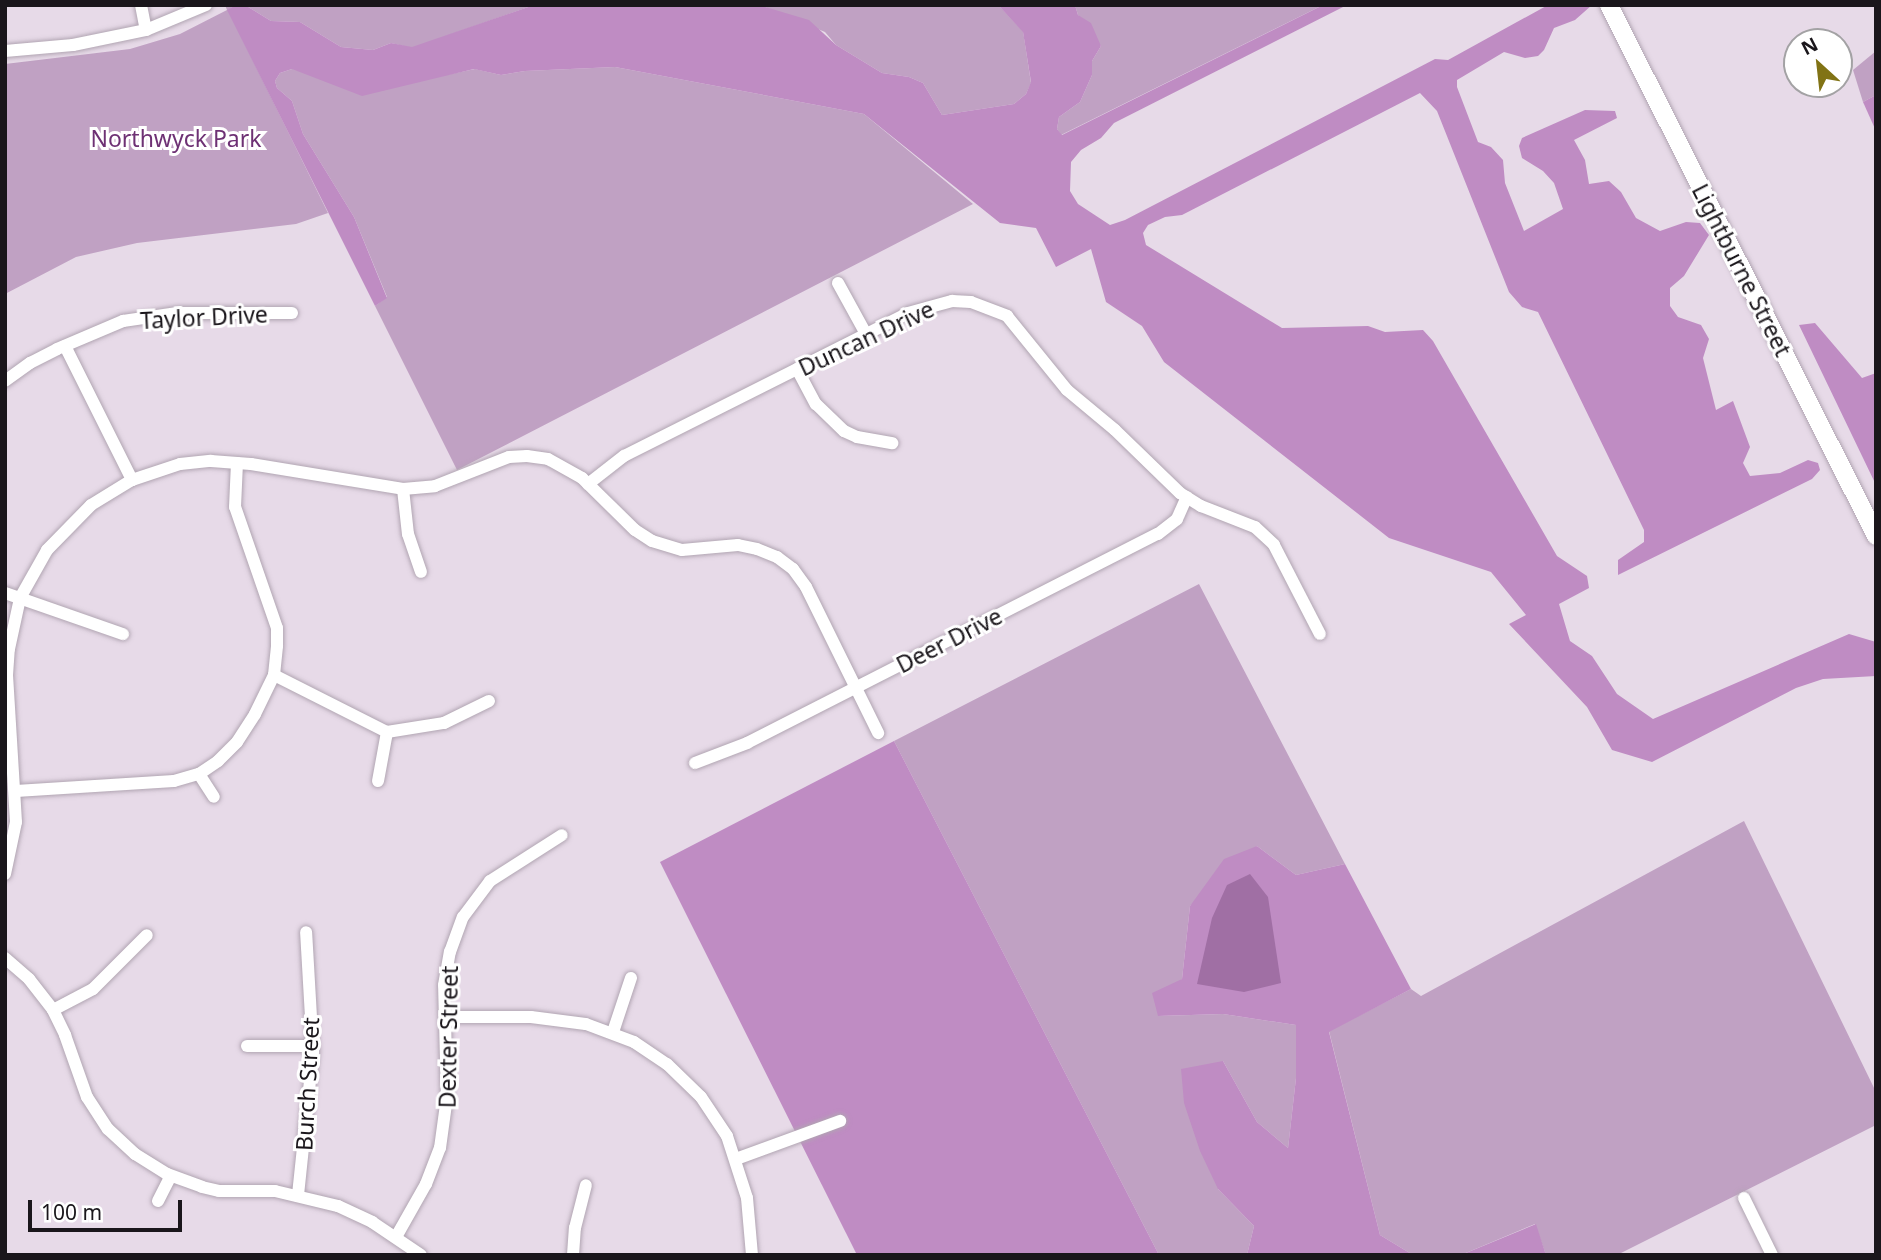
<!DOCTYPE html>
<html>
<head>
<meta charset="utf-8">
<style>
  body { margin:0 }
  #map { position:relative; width:1881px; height:1260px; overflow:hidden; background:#e7dae8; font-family:"Noto Sans",sans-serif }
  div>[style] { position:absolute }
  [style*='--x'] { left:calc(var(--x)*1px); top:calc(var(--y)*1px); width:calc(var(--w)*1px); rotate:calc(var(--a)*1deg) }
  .green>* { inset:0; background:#c0a1c3 }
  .forest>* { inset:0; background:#bf8cc3 }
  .water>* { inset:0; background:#a06fa4 }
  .roads { filter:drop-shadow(0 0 2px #b1a5b2) drop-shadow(0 0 2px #b1a5b2) }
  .minor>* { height:12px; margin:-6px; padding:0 6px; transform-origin:6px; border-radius:6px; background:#fff }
  .secondary>* { height:18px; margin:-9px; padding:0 9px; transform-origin:9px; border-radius:9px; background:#fff }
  span { translate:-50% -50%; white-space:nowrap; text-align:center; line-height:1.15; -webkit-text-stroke:6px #fff; paint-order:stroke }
  .park-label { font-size:23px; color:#6e3174 }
  .street-label { font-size:23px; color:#1a161b }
  .frame { position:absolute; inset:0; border:7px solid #1a161b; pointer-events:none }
  .north { position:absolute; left:1783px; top:28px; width:70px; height:70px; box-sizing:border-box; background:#fff; border:2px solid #a3a2a4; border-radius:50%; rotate:333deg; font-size:19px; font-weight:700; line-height:28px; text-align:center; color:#1a161b }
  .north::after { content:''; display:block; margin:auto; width:24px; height:32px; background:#817315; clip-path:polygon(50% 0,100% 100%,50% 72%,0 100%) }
  .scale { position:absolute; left:28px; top:1200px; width:154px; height:32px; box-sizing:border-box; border:4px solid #1a161b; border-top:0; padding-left:9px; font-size:21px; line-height:24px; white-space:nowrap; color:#1a161b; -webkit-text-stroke:5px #fff; paint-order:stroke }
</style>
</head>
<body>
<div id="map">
  <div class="green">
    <div style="clip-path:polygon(225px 5px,236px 5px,228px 10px,328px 213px,296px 224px,137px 243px,76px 257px,5px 294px,5px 64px,130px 49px,180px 34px,227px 10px)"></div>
    <div style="clip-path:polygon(245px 5px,534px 5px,412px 48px,391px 43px,373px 50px,341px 47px,300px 22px,271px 21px)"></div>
    <div style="clip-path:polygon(760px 5px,998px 5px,1023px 31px,1031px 83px,1026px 94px,1014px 104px,942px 115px,923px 83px,909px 77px,882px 73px,836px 45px,825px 32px)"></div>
    <div style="clip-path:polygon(1075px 5px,1323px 5px,1061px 135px,1057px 129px,1059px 117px,1080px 102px,1092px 75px,1092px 61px,1101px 46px,1078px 15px)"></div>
    <div style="clip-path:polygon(1876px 51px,1876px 95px,1863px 102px,1853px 70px)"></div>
    <div style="clip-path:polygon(615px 67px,864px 114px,973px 204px,457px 470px,375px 306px,387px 297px,354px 217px,303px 134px,292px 101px,277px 88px,275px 81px,280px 73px,292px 69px,446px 75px,475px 69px,501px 75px,525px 71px)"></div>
    <div style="clip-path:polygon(1199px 584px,1345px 864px,1296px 875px,1257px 846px,1190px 906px,1182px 979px,1159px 1016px,1223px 1014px,1296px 1025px,1296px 1078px,1288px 1148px,1257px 1122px,1223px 1061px,1218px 1189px,1254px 1226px,1247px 1255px,1159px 1255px,894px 741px)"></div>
    <div style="clip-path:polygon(1744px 821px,1876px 1092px,1876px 1125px,1617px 1255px,1546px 1255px,1535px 1224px,1461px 1255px,1413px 1255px,1380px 1235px,1329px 1031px,1411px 989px,1421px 996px)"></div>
  </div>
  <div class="forest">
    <div style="clip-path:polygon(236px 5px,245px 5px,271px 21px,300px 22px,341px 47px,373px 50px,391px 43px,412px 47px,534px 5px,759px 5px,809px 20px,836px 45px,882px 73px,909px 77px,923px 83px,942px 115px,1014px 104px,1026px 94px,1031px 82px,1023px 32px,998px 5px,1075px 5px,1078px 15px,1091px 23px,1101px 46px,1092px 61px,1092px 75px,1080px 102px,1059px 117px,1057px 129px,1062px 135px,1323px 5px,1347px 5px,1114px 123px,1101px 138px,1081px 150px,1071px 162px,1070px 191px,1078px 204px,1110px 225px,1125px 220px,1435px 59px,1448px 60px,1548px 5px,1592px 5px,1575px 20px,1554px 28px,1544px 50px,1538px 56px,1525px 58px,1504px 52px,1457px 80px,1457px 87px,1478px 142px,1491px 147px,1503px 160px,1505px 183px,1524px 231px,1563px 209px,1554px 183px,1543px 171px,1522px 158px,1519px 146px,1522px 138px,1585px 110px,1615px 111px,1617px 118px,1574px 140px,1585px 160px,1589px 184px,1609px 181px,1621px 192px,1636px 218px,1660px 231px,1686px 222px,1700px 223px,1709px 235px,1684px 276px,1670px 288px,1670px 306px,1678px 317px,1701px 325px,1709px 339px,1703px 358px,1716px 410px,1733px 401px,1750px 447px,1743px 463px,1750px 476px,1780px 473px,1808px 460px,1818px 463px,1820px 470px,1812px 479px,1618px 575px,1618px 560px,1644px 542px,1644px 530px,1538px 312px,1522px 307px,1509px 292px,1437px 111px,1420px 93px,1182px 215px,1165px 217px,1148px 225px,1143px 233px,1146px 245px,1282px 328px,1368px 326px,1385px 332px,1423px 330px,1433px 341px,1557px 556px,1587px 576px,1589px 588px,1559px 604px,1570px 641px,1592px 656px,1617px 694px,1653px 719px,1849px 634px,1876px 642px,1876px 676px,1823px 679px,1796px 688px,1652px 762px,1612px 750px,1587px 707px,1509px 624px,1526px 615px,1491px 572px,1389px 538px,1164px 362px,1142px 326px,1106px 302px,1091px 249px,1056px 267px,1036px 228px,1000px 223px,864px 114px,615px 67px,525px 71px,501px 75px,474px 69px,362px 96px,292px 69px,280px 73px,275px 81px,277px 88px,292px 101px,303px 134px,354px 217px,387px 298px,375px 306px,227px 10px)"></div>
    <div style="clip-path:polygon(1876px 95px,1876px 131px,1863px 102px)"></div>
    <div style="clip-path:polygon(1815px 323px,1862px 378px,1876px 373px,1876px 485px,1799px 325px)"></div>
    <div style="clip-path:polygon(894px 741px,1159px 1255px,857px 1255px,660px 862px)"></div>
    <div style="clip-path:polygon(1257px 846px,1296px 875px,1345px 864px,1411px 989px,1329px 1032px,1380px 1235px,1413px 1255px,1247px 1255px,1254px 1226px,1218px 1189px,1200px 1151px,1184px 1103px,1181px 1069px,1223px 1061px,1257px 1122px,1288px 1148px,1296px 1078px,1296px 1025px,1223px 1014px,1158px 1016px,1152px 993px,1182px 979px,1190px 906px,1224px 859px)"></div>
    <div style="clip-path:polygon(1536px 1224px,1546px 1255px,1461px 1255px)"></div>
  </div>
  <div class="water">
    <div style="clip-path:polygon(1250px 874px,1268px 897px,1281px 983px,1244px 992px,1197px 984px,1212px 918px,1227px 885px)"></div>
  </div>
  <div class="roads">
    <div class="minor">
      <div style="--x:141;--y:5;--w:25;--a:79"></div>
      <div style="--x:5;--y:51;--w:68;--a:-5"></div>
      <div style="--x:73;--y:45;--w:75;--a:-11.6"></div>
      <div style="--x:146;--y:30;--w:65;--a:-22.6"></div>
      <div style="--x:838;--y:283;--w:58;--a:61.2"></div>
      <div style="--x:65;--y:346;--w:150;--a:63.4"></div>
      <div style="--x:797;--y:369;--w:40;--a:62"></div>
      <div style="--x:816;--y:404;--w:39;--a:44"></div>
      <div style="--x:844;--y:431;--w:14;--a:25"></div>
      <div style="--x:857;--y:437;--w:36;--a:10"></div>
      <div style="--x:5;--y:381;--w:31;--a:-36"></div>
      <div style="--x:30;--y:363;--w:30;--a:-27"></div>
      <div style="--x:57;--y:349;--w:72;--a:-23"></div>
      <div style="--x:123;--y:321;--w:55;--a:-8.4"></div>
      <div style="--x:177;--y:313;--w:115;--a:0"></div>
      <div style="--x:588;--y:484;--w:46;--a:-37.9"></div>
      <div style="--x:624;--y:456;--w:318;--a:-26.7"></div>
      <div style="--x:908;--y:313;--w:46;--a:-15.3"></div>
      <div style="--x:952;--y:301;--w:19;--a:3"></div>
      <div style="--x:971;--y:302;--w:39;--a:21"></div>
      <div style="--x:1007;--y:316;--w:95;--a:51"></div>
      <div style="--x:1067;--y:390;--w:62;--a:39.8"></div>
      <div style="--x:1115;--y:430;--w:91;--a:44.1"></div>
      <div style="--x:1180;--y:493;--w:25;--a:32"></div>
      <div style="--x:1201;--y:506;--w:58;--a:21.3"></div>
      <div style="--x:1255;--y:527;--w:26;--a:43"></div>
      <div style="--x:1274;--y:545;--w:100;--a:62.7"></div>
      <div style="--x:403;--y:489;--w:45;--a:83.7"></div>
      <div style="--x:408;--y:534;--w:40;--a:71.1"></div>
      <div style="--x:5;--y:593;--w:125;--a:19.2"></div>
      <div style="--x:274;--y:675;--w:127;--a:26.8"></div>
      <div style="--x:387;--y:732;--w:58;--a:-9"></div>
      <div style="--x:444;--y:723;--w:50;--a:-26.1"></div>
      <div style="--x:695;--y:763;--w:56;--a:-21"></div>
      <div style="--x:747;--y:743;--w:461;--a:-27"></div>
      <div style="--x:1158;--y:534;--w:24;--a:-38"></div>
      <div style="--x:1177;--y:519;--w:24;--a:-66"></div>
      <div style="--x:199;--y:774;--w:27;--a:57"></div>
      <div style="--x:378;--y:781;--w:50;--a:-79.6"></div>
      <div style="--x:16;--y:791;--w:158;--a:-3.6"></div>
      <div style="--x:174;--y:781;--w:26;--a:-16"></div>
      <div style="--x:199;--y:774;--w:23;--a:-34"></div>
      <div style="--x:218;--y:761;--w:27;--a:-45"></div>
      <div style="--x:237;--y:742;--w:33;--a:-57"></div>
      <div style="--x:255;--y:714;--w:43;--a:-64"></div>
      <div style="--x:274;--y:675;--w:29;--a:-84"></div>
      <div style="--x:277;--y:646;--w:18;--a:-90"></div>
      <div style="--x:277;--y:628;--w:128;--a:-109.1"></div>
      <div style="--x:235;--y:507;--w:44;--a:-87.4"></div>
      <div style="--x:5;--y:874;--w:53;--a:-78.1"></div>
      <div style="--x:16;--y:822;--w:147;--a:-93.5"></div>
      <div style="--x:7;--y:675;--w:26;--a:-86"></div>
      <div style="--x:9;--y:649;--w:52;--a:-77.8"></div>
      <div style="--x:20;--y:598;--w:55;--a:-60.6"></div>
      <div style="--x:47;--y:550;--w:63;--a:-45.6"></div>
      <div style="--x:91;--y:505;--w:48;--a:-31.4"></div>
      <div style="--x:132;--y:480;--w:51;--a:-18.4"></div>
      <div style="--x:180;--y:464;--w:31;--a:-6"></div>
      <div style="--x:211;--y:461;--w:40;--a:4.3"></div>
      <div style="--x:251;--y:464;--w:154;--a:9.3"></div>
      <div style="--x:403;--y:489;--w:32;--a:-5"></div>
      <div style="--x:435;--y:486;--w:79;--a:-21.4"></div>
      <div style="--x:509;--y:457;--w:18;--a:-3"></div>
      <div style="--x:527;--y:456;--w:21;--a:8"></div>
      <div style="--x:548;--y:459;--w:39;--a:29"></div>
      <div style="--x:582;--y:478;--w:74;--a:44.5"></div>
      <div style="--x:635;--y:530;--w:20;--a:33"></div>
      <div style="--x:652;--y:541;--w:31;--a:17"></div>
      <div style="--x:682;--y:550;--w:56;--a:-5.1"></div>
      <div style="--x:738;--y:545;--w:19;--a:12"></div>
      <div style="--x:757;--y:549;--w:22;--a:22"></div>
      <div style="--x:777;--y:557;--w:20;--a:37"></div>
      <div style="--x:793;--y:569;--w:22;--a:54"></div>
      <div style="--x:806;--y:587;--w:163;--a:63.7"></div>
      <div style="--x:5;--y:958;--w:32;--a:41"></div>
      <div style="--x:29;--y:979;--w:39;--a:52"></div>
      <div style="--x:53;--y:1010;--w:28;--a:64"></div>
      <div style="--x:65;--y:1035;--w:66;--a:70.5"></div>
      <div style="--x:87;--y:1097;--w:38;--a:57"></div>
      <div style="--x:108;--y:1129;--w:37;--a:43"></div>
      <div style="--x:135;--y:1154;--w:38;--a:32"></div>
      <div style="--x:167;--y:1174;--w:37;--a:20"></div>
      <div style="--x:202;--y:1187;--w:17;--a:13"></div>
      <div style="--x:219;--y:1191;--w:56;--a:0"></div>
      <div style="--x:275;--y:1191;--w:65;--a:13.4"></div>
      <div style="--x:338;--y:1206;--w:38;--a:25"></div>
      <div style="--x:372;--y:1222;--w:59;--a:34"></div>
      <div style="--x:53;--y:1010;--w:45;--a:-27.7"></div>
      <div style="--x:93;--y:989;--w:76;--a:-45"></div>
      <div style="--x:445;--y:1017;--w:86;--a:0"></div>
      <div style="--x:531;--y:1017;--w:55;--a:7.3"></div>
      <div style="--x:586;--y:1024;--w:51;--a:20.6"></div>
      <div style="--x:634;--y:1042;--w:40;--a:34"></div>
      <div style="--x:667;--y:1064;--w:47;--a:44.1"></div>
      <div style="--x:701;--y:1097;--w:47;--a:56.3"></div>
      <div style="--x:727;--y:1136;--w:65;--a:72.1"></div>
      <div style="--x:747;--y:1198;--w:57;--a:85"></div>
      <div style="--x:613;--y:1032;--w:57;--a:-71.6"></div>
      <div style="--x:247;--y:1046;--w:66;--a:0"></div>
      <div style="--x:736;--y:1159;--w:111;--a:-20.1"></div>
      <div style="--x:298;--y:1195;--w:144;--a:-84"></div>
      <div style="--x:313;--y:1052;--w:120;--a:-93.3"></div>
      <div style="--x:1744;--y:1198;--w:64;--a:63.8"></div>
      <div style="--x:158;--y:1201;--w:28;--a:-63"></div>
      <div style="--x:396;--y:1237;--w:61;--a:-60.5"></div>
      <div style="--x:426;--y:1184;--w:39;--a:-69"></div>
      <div style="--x:440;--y:1148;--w:51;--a:-82.2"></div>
      <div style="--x:447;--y:1097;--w:112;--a:-91.5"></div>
      <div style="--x:444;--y:985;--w:34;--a:-80"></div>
      <div style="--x:450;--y:952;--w:37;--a:-70"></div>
      <div style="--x:463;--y:917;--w:45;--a:-53.1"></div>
      <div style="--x:490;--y:881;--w:85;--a:-32.6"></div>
      <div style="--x:573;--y:1255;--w:27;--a:-86"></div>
      <div style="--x:575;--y:1228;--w:44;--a:-75.7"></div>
    </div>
    <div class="secondary">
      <div style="--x:1609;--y:5;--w:594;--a:63.31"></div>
    </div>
  </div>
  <div class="park-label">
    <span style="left:176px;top:138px">Northwyck Park</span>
  </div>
  <div class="street-label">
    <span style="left:1742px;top:270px;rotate:63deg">Lightburne Street</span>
    <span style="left:204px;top:317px;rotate:-3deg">Taylor Drive</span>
    <span style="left:866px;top:338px;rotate:-25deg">Duncan Drive</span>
    <span style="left:949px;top:640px;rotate:-27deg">Deer Drive</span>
    <span style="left:448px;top:1037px;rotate:-89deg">Dexter Street</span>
    <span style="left:307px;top:1084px;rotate:-87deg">Burch Street</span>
  </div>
  <div class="frame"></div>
  <div class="north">N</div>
  <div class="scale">100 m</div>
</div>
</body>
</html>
